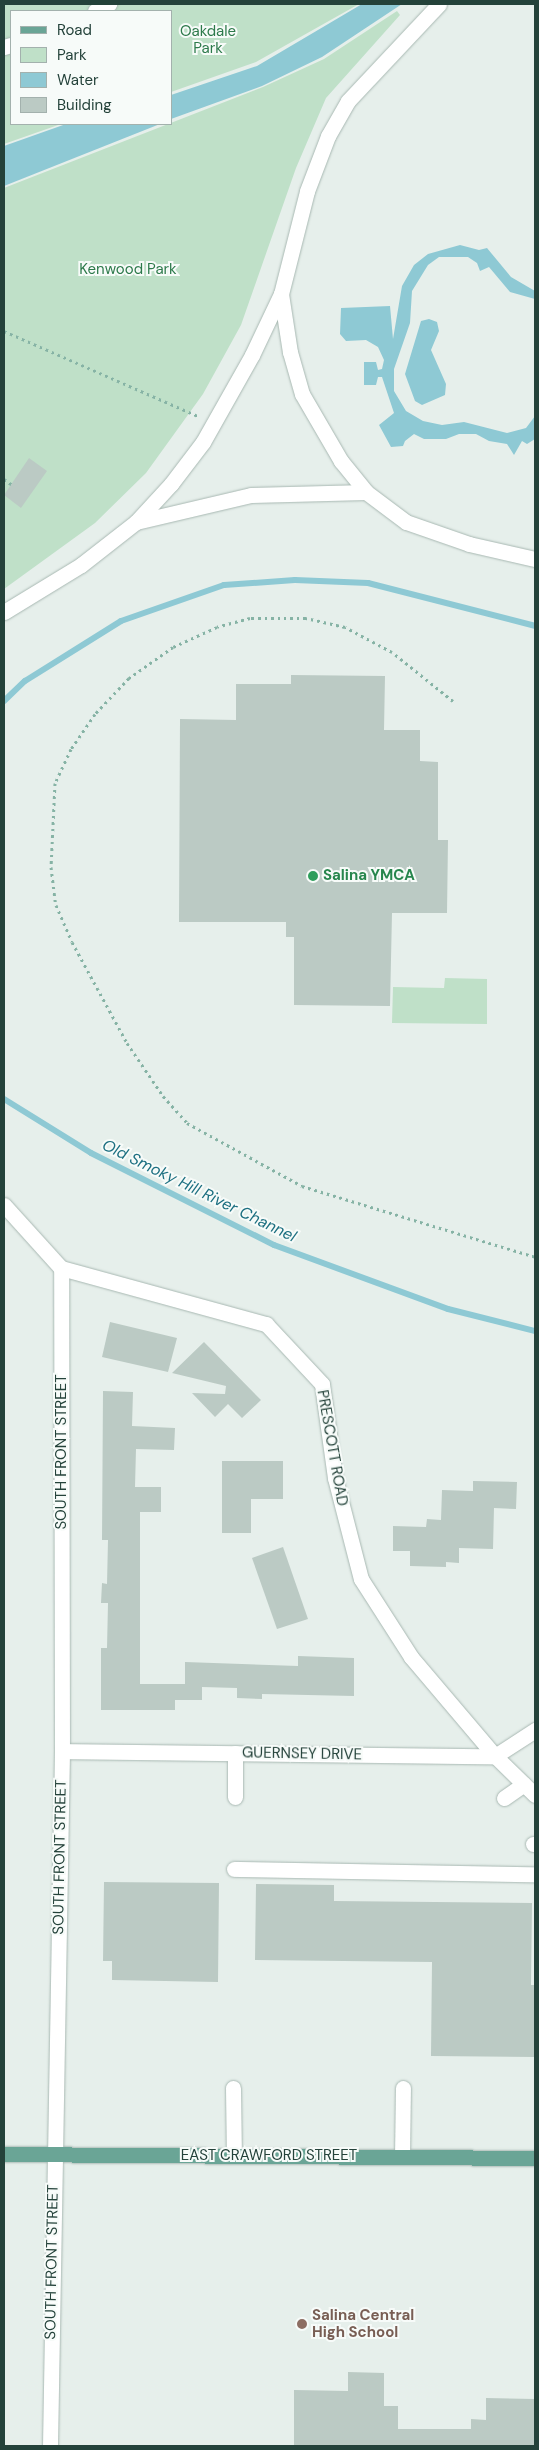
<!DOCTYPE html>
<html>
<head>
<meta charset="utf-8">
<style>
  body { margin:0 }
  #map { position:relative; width:539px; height:2450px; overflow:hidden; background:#e6efeb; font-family:"DM Sans",sans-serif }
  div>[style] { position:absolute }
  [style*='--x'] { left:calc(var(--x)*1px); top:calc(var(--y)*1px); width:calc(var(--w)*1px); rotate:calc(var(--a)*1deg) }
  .green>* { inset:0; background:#bfe0c8 }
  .water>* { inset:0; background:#8ec9d4 }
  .stream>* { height:6px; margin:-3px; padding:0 3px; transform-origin:3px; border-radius:3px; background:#8ec9d4 }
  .building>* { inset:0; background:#bbcac4 }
  .path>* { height:3px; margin-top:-1.5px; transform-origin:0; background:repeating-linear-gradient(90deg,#86b3a5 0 2.5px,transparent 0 6.5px) }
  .roads { filter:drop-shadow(0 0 1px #a8b8b2) drop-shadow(0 0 1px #a8b8b2) }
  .minor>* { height:15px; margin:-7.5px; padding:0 7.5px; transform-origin:7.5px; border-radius:7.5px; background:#fff }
  .major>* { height:15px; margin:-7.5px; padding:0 7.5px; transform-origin:7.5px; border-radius:7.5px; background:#6aa596 }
  .dots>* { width:14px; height:14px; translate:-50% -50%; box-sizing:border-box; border:2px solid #f7fbf9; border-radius:50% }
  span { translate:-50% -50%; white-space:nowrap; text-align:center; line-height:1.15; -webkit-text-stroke:4px #f7fbf9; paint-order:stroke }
  .park-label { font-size:15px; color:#2d7a4b }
  .leisure-label { font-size:15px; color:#27864d; font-weight:700 }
  .left { translate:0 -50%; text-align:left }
  .street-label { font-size:15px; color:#24423a }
  .education-label { font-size:15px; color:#785e54; font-weight:700 }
  .water-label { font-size:16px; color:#1c6f80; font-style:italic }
  .frame { position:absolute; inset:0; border:5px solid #24423a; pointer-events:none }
  .legend { position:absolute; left:10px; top:10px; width:162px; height:115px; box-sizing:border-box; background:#f7fbf9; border:1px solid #a3b1ad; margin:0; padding:6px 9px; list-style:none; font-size:15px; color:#24423a }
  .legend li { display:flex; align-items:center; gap:10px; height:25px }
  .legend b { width:25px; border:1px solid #a3b1ad }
</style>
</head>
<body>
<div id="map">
  <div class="green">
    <div style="clip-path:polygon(4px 4px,359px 4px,256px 62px,171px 92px,171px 11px,11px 11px,11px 124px,61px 124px,4px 144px)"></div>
    <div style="clip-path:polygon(397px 11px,400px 15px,326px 98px,296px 168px,241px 325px,203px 394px,146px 473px,95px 523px,4px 589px,4px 188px,263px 87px,324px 59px)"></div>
    <div style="clip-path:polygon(445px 978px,487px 979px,487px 1024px,392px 1023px,393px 987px,444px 988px)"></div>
  </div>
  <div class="water">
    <div style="clip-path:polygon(362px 4px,402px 4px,322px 57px,262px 86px,171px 119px,171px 95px,257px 66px)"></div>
    <div style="clip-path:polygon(66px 124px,160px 124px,4px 186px,4px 146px)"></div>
    <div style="clip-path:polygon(460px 245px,479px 250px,487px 248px,511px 277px,535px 291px,535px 299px,510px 292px,489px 267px,480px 271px,477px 263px,468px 257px,439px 257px,428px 265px,412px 291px,410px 323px,394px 369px,394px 391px,406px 411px,423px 421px,442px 425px,464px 422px,507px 433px,526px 428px,535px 416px,535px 439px,527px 444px,522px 441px,514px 455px,507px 444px,489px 441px,476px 434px,459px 434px,446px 439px,424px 439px,414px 434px,405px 441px,403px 446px,391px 447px,379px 425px,394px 413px,382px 377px,378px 377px,376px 385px,364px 385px,364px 362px,376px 362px,378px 370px,382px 369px,384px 360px,378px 347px,366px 340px,346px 341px,340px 334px,341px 308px,390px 306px,393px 339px,402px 286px,414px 265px,428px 254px)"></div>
    <div style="clip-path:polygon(429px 319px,437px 322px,439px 331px,431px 350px,446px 384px,445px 395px,422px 405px,415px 401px,405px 374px,421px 321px)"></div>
  </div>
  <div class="stream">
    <div style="--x:4;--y:701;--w:29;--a:-44"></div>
    <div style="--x:25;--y:681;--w:113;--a:-32"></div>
    <div style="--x:121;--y:621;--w:109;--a:-19.3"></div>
    <div style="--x:224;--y:585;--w:71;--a:-4"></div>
    <div style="--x:295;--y:580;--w:73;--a:2.4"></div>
    <div style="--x:368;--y:583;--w:172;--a:14.4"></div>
    <div style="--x:4;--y:1099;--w:102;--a:31.8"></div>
    <div style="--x:91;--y:1153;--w:205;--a:26.7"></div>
    <div style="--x:274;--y:1245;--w:185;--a:20.2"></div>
    <div style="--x:448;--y:1309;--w:90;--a:14.2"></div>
  </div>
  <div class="building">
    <div style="clip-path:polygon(29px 458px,47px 471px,21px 508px,4px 495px)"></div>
    <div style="clip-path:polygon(291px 675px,385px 676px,384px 730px,420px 730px,420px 761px,438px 762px,438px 840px,448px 840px,447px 913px,392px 913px,390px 1006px,294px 1005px,294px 937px,286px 937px,286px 922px,179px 922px,180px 719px,236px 720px,236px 684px,291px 684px)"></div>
    <div style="clip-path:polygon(110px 1322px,177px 1338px,168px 1372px,102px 1357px)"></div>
    <div style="clip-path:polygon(204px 1342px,261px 1400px,242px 1418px,228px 1404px,215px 1417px,192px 1393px,225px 1394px,226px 1386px,172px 1373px)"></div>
    <div style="clip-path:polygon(103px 1391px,133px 1392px,132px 1426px,175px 1428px,174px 1450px,136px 1449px,135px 1487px,161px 1487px,161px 1512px,140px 1512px,140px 1684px,185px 1684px,185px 1662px,298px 1666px,298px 1656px,354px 1658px,354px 1696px,262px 1694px,262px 1699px,237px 1698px,237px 1688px,202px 1687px,202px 1700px,175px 1700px,175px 1710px,101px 1710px,101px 1648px,107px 1648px,108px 1603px,101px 1603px,102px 1583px,107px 1584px,108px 1540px,102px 1540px)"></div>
    <div style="clip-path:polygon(222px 1461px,283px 1461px,283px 1499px,251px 1499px,251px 1533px,222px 1533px)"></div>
    <div style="clip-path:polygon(473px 1481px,517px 1482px,516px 1509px,494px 1508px,493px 1549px,459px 1548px,459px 1563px,446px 1562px,446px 1567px,410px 1566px,410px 1551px,393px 1551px,393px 1526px,426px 1527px,427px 1519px,441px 1520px,442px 1490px,473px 1491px)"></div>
    <div style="clip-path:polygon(283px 1547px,308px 1619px,277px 1629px,252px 1558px)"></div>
    <div style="clip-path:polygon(104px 1882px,219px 1883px,218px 1982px,112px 1980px,112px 1961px,103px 1961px)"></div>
    <div style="clip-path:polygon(256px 1884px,334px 1885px,334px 1901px,532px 1903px,531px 1985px,535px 1985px,535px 2057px,431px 2056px,432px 1962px,255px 1960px)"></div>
    <div style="clip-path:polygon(348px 2372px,384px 2373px,384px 2406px,398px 2406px,398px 2429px,471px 2429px,471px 2419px,486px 2420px,486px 2398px,535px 2399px,535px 2446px,294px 2445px,294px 2390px,348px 2391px)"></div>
  </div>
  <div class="path">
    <div style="--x:4;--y:331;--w:212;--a:23.7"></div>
    <div style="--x:4;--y:479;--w:9;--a:36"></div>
    <div style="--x:453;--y:701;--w:78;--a:-141.2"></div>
    <div style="--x:392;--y:652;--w:53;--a:-152"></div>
    <div style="--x:345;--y:627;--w:40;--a:-167"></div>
    <div style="--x:306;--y:618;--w:56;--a:180"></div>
    <div style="--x:250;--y:618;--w:34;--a:165"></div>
    <div style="--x:217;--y:627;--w:48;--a:155.6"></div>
    <div style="--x:173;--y:647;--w:54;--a:144.8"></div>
    <div style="--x:129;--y:678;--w:50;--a:133.4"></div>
    <div style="--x:95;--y:714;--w:42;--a:124.4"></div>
    <div style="--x:71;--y:749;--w:38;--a:115"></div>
    <div style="--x:55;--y:783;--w:84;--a:92.7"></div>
    <div style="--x:51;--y:867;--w:38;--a:83"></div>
    <div style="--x:56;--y:905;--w:40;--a:66.6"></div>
    <div style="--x:72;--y:942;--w:115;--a:61.4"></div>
    <div style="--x:127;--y:1043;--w:64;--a:55.8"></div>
    <div style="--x:163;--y:1096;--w:36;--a:48"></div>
    <div style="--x:187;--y:1123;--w:131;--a:28.7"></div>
    <div style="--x:302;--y:1186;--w:244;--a:16.9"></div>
  </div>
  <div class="roads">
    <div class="minor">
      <div style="--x:95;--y:11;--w:16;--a:-27"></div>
      <div style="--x:4;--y:47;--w:7;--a:-16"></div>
      <div style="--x:281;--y:294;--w:59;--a:81.2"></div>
      <div style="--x:290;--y:352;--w:44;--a:74.1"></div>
      <div style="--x:302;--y:394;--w:78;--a:59.8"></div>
      <div style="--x:341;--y:461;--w:40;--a:51"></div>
      <div style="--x:136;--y:522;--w:118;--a:-13.2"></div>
      <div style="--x:251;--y:495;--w:115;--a:-1.5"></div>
      <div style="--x:366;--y:492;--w:50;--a:36.9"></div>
      <div style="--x:406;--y:522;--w:67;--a:19.2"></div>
      <div style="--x:469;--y:544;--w:68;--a:12.8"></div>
      <div style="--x:4;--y:612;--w:90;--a:-31.4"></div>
      <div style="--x:81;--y:565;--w:70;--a:-38"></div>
      <div style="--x:136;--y:522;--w:52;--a:-47.4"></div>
      <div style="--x:171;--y:484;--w:53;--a:-52.7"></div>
      <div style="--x:203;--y:442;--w:100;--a:-60.6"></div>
      <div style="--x:252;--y:355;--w:68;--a:-64.6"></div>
      <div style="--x:281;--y:294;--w:106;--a:-75.8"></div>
      <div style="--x:307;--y:191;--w:59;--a:-69.1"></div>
      <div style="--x:328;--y:136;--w:40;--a:-60.3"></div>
      <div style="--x:348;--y:101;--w:133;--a:-46.8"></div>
      <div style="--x:4;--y:1205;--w:85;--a:47.9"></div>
      <div style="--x:61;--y:1268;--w:213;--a:15.3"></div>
      <div style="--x:266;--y:1324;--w:82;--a:47"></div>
      <div style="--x:322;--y:1384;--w:95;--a:82.1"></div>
      <div style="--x:335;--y:1478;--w:104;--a:75.6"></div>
      <div style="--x:361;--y:1579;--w:93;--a:57.3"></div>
      <div style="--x:411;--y:1657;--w:130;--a:49.7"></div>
      <div style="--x:495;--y:1756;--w:56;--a:44.3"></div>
      <div style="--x:62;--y:1751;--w:433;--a:0.7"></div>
      <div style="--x:495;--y:1756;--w:48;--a:-33"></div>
      <div style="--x:235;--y:1797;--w:44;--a:-90"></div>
      <div style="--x:504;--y:1798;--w:24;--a:-35"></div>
      <div style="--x:533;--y:1844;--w:2;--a:0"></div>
      <div style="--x:234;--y:1869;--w:301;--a:1"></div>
      <div style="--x:233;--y:2088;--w:68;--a:89.2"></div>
      <div style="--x:402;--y:2157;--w:69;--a:-89.2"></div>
      <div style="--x:50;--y:2446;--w:695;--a:-89.01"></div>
      <div style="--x:62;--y:1751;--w:483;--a:-90.1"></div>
    </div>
    <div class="major">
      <div style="--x:4;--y:2154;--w:531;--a:0.43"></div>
    </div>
  </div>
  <div class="dots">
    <div style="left:313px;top:876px;background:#2e9e5b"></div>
    <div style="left:302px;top:2324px;background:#8d6e63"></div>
  </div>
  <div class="park-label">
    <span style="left:208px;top:40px">Oakdale<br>Park</span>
    <span style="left:128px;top:270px">Kenwood Park</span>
  </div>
  <div class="leisure-label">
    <span class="left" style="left:323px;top:876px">Salina YMCA</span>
  </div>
  <div class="street-label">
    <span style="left:332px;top:1448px;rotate:80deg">PRESCOTT ROAD</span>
    <span style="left:62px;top:1452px;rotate:-90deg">SOUTH FRONT STREET</span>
    <span style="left:302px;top:1754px;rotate:1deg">GUERNSEY DRIVE</span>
    <span style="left:60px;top:1857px;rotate:-89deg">SOUTH FRONT STREET</span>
    <span style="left:269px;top:2156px">EAST CRAWFORD STREET</span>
    <span style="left:52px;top:2262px;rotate:-89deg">SOUTH FRONT STREET</span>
  </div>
  <div class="education-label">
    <span class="left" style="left:312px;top:2324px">Salina Central<br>High School</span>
  </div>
  <div class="water-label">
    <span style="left:199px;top:1191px;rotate:26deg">Old Smoky Hill River Channel</span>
  </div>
  <div class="frame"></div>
  <ul class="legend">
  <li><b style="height:6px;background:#6aa596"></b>Road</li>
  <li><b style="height:14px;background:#bfe0c8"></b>Park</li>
  <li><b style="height:14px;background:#8ec9d4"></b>Water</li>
  <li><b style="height:14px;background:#bbcac4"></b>Building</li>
  </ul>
</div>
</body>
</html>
